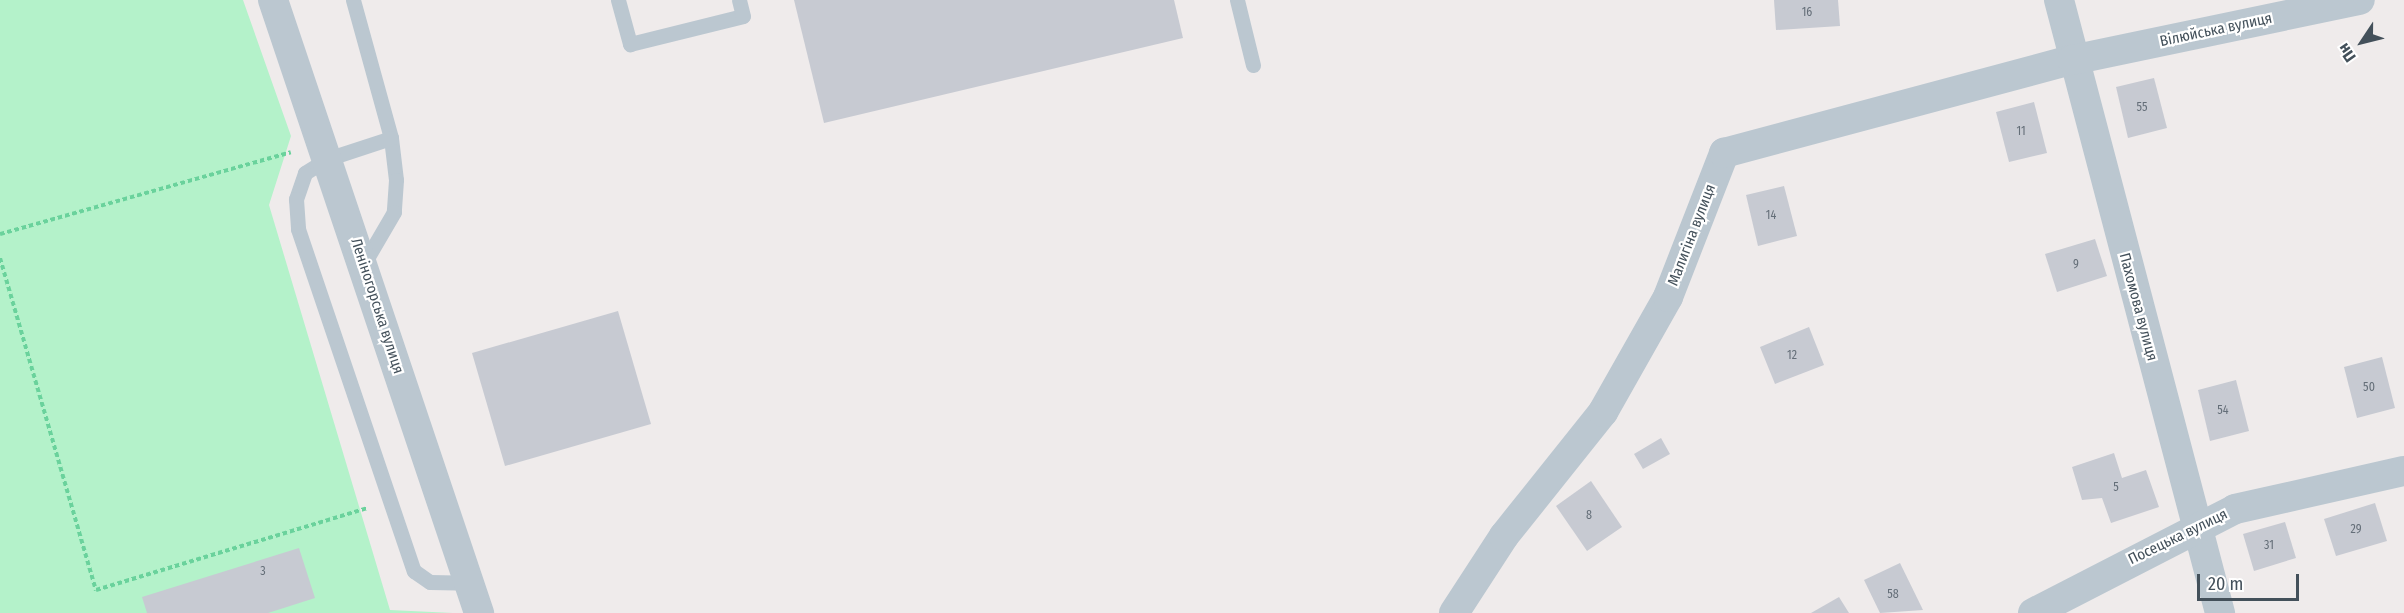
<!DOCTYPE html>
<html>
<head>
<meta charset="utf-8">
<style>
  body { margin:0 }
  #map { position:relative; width:2404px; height:613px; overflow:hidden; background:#efebeb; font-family:"Fira Sans Condensed",sans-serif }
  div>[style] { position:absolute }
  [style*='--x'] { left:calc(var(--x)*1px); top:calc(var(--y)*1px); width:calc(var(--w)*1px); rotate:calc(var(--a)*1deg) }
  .green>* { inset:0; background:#b4f2ca }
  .building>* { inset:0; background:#c7cad2 }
  .path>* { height:4px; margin-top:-2px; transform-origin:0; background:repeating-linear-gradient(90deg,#6ad29c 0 4.5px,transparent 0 7.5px) }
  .lane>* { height:15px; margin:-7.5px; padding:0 7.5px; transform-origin:7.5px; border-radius:7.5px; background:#bbc7d0 }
  .street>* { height:30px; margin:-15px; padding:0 15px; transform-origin:15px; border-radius:15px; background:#bbc7d0 }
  span { translate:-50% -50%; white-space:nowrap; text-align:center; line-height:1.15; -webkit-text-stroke:4.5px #fff; paint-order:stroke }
  .number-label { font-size:12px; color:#646e78 }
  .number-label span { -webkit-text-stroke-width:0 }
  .street-label { font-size:15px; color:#43505a }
  .north { position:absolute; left:2332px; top:12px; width:60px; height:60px; -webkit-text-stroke:4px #fff; paint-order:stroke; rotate:235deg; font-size:16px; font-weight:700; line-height:24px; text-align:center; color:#43505a }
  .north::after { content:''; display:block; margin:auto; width:21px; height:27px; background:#43505a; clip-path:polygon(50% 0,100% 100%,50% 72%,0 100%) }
  .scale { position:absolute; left:2197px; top:574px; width:102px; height:27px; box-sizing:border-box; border:3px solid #43505a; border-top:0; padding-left:8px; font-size:18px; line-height:21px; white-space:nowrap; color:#43505a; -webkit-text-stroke:4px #fff; paint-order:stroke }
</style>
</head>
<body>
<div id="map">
  <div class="green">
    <div style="clip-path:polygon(0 0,243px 0,291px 136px,269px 205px,390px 610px,453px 613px,0 613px)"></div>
  </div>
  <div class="building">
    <div style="clip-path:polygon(794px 0,1174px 0,1183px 38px,824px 123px)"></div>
    <div style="clip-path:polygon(1774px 0,1838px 0,1840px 26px,1776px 30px)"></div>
    <div style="clip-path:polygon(2154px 78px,2167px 128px,2128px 138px,2116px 87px)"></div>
    <div style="clip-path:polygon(2034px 102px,2047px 153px,2009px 162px,1996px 112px)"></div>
    <div style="clip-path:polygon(1784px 186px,1797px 236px,1758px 246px,1746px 195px)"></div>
    <div style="clip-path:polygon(2095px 239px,2107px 276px,2057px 292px,2045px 254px)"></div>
    <div style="clip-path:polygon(618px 311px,651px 424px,505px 466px,472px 353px)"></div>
    <div style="clip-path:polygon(1809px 327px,1824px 365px,1775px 384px,1760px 347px)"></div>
    <div style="clip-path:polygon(2382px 357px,2395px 408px,2357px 418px,2344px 367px)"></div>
    <div style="clip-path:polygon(2236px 380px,2249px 431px,2210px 441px,2198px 390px)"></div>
    <div style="clip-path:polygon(1661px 438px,1670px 454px,1643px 469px,1634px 454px)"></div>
    <div style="clip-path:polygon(2114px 453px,2122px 478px,2146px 470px,2159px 507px,2111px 523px,2102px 498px,2082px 500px,2072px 467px)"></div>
    <div style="clip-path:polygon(1591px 481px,1622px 527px,1587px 551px,1556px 506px)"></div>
    <div style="clip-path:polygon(2375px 503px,2387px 541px,2336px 556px,2324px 519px)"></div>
    <div style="clip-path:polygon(2285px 522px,2296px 558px,2254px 571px,2243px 534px)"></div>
    <div style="clip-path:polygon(299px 548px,315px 598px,268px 613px,147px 613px,142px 597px)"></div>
    <div style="clip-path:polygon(1900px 563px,1923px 610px,1880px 613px,1864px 580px)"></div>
    <div style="clip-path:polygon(1839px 597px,1849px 613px,1811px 613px)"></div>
  </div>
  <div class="path">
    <div style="--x:0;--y:234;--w:302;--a:-15.7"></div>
    <div style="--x:0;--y:258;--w:346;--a:73.9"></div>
    <div style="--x:96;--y:590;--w:284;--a:-16.8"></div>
  </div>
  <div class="lane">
    <div style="--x:353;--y:0;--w:143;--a:74.6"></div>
    <div style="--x:391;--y:138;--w:42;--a:83.2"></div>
    <div style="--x:396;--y:180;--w:32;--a:94"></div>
    <div style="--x:394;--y:212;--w:61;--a:120.3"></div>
    <div style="--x:618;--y:0;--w:46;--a:74.7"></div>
    <div style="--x:630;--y:44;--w:116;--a:-13.9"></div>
    <div style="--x:743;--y:16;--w:16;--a:-104"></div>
    <div style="--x:1237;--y:0;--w:67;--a:76.2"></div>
    <div style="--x:391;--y:138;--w:67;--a:161.8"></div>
    <div style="--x:327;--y:159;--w:26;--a:148"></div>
    <div style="--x:305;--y:173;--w:28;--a:109"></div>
    <div style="--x:296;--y:199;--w:30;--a:86"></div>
    <div style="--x:298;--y:229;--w:361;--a:71.3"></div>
    <div style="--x:414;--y:571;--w:19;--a:35"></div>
    <div style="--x:430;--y:582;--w:39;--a:1"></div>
  </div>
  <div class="street">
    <div style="--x:273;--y:0;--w:647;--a:71.42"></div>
    <div style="--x:2059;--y:0;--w:634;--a:75.28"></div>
    <div style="--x:1454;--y:613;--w:92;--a:-57"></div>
    <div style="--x:1504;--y:536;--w:159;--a:-51.4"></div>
    <div style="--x:1603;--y:412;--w:132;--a:-60.5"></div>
    <div style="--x:1668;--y:297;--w:155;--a:-68.7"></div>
    <div style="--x:1724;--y:153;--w:360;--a:-15"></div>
    <div style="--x:2072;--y:60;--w:294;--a:-11.8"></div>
    <div style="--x:2033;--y:613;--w:227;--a:-27.2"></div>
    <div style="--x:2235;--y:509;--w:173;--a:-12.7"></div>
  </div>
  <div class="number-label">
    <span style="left:1807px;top:13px">16</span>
    <span style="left:2142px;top:108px">55</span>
    <span style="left:2021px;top:132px">11</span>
    <span style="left:1771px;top:216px">14</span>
    <span style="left:2076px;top:265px">9</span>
    <span style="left:1792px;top:356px">12</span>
    <span style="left:2369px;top:388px">50</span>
    <span style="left:2223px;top:411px">54</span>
    <span style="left:2116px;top:488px">5</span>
    <span style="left:1589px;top:516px">8</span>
    <span style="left:2356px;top:530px">29</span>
    <span style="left:2269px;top:546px">31</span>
    <span style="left:263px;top:572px">3</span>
    <span style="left:1893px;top:595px">58</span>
  </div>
  <div class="street-label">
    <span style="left:2216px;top:30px;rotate:-12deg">Вілюйська вулиця</span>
    <span style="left:1692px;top:235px;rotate:-69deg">Малигіна вулиця</span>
    <span style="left:377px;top:306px;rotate:72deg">Леніногорська вулиця</span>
    <span style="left:2138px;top:307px;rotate:75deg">Пахомова вулиця</span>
    <span style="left:2178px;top:537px;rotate:-26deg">Посецька вулиця</span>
  </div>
  <div class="north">Пн</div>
  <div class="scale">20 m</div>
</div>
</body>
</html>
